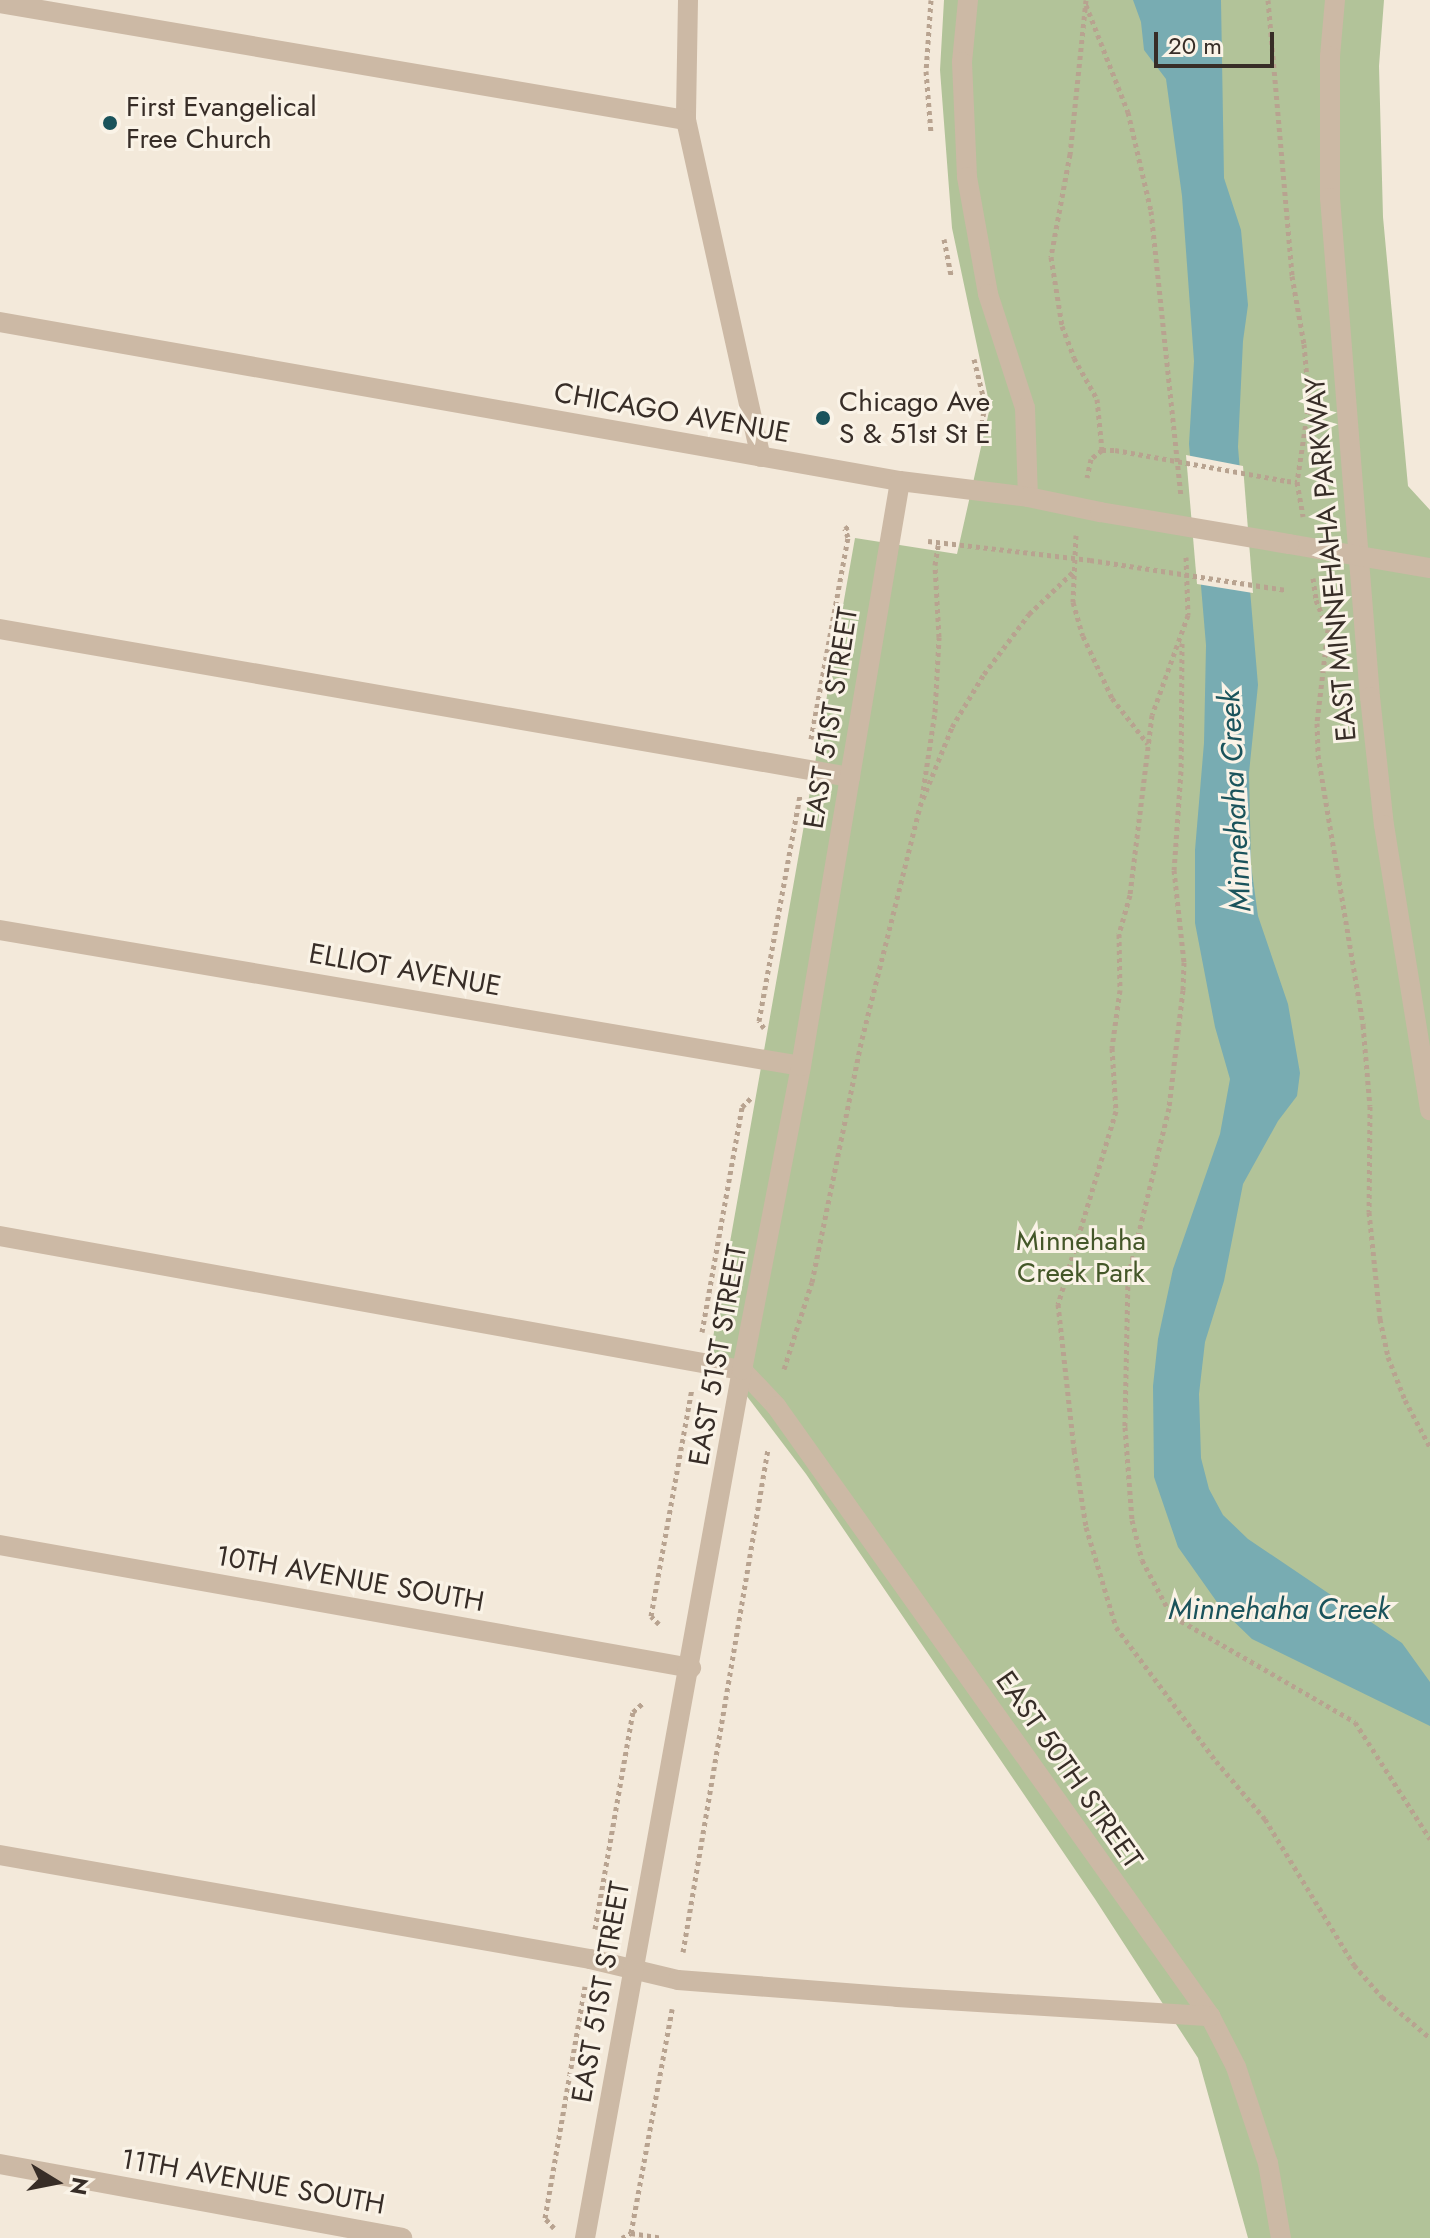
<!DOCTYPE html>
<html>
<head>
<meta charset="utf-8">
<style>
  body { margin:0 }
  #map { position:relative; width:1430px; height:2238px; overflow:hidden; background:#f3e9da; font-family:Jost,sans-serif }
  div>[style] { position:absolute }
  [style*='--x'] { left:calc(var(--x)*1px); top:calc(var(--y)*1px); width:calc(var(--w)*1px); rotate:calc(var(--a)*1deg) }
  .green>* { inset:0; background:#b2c399 }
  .water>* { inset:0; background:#78acb2 }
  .pier>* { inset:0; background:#f3e9da }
  .path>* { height:5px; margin-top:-2.5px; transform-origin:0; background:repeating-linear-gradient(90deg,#b8a390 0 4px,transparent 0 8px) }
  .minor>* { height:20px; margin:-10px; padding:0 10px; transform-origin:10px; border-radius:10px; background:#ccb9a5 }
  .path-bridge>* { height:5px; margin-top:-2.5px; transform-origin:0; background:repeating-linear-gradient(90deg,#b8a390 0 4px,transparent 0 8px) }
  .minor-bridge>* { height:20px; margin:-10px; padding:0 10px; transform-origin:10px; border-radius:10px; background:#ccb9a5 }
  .dots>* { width:22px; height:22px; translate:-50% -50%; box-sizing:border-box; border:4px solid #faf3e7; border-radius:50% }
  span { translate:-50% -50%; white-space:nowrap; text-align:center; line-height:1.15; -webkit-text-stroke:6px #faf3e7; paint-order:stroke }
  .poi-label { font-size:28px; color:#372d27 }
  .left { translate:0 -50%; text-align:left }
  .street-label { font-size:28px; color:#372d27 }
  .park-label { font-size:28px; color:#445729 }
  .water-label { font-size:30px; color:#1a535b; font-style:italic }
  .north { position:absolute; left:16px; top:2142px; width:80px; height:80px; -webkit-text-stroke:6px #faf3e7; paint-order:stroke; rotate:100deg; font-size:22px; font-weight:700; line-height:32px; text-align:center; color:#372d27 }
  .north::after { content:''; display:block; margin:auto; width:28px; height:36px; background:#372d27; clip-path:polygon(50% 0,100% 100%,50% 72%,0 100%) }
  .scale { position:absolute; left:1154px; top:32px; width:120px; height:36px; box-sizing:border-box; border:4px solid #372d27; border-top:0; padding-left:10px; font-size:24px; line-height:28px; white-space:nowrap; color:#372d27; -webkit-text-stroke:6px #faf3e7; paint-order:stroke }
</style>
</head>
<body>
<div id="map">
  <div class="green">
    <div style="clip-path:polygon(944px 0,1384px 0,1379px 66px,1383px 217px,1408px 486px,1430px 510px,1430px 2238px,1248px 2238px,1198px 2058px,1095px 1899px,806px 1474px,711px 1349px,855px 538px,957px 554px,990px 407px,952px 228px,940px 70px)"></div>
  </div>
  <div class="water">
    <div style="clip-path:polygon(1133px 0,1221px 0,1224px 178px,1241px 230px,1248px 305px,1243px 341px,1238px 447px,1258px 685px,1249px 773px,1251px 865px,1258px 916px,1288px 1004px,1300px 1073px,1297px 1096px,1278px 1121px,1243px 1184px,1224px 1281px,1205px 1342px,1199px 1394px,1201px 1458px,1209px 1489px,1223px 1515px,1248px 1539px,1402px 1643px,1430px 1682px,1430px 1726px,1252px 1639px,1224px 1612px,1178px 1547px,1154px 1477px,1153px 1386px,1158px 1339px,1173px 1269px,1220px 1134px,1230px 1079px,1215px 1027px,1195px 923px,1195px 850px,1204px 743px,1206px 645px,1189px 444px,1194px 361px,1182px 196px,1166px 79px,1144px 50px,1141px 22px)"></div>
  </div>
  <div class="pier">
    <div style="clip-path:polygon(1186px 455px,1243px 466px,1253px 593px,1197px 584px)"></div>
  </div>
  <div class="path">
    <div style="--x:931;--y:0;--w:71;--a:94"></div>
    <div style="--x:926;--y:71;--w:62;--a:85.4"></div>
    <div style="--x:1086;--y:0;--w:155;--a:95.9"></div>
    <div style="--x:1070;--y:154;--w:105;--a:100.5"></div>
    <div style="--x:1051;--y:257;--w:70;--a:80.9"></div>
    <div style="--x:1062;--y:326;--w:34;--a:69"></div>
    <div style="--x:1074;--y:358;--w:47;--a:60.7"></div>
    <div style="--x:1097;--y:399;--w:51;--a:84.4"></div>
    <div style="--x:1102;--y:450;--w:14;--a:141"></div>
    <div style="--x:1091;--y:459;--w:19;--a:102"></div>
    <div style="--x:1268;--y:0;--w:277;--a:85"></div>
    <div style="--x:1292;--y:276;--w:69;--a:80"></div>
    <div style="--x:1304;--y:344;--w:58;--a:85.1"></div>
    <div style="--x:1309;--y:402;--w:81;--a:98.5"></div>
    <div style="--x:1297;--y:482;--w:35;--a:80"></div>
    <div style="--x:1086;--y:5;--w:115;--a:68.6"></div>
    <div style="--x:1128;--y:112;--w:102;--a:76.9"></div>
    <div style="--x:1151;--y:211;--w:286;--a:84"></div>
    <div style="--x:944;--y:239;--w:38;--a:79"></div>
    <div style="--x:974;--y:359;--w:46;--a:76.3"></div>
    <div style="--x:985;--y:404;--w:18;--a:99"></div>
    <div style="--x:982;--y:422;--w:6;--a:45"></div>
    <div style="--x:1102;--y:450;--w:13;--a:0"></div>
    <div style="--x:1287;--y:481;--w:10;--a:6"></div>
    <div style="--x:1076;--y:535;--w:67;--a:92.6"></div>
    <div style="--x:1073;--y:602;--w:35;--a:74"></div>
    <div style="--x:1083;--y:636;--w:68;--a:64.9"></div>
    <div style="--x:1112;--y:698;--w:58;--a:52"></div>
    <div style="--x:928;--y:541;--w:163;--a:6.7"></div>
    <div style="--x:1186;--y:557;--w:58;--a:88"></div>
    <div style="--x:1188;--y:615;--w:106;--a:109.8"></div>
    <div style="--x:1152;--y:715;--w:181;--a:97"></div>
    <div style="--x:1130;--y:895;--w:41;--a:105.8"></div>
    <div style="--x:1119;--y:934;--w:56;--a:89"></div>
    <div style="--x:1120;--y:990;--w:59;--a:97.9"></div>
    <div style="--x:1112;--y:1048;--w:63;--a:86.4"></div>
    <div style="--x:1116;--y:1111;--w:202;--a:106.7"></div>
    <div style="--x:1058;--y:1304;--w:147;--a:83.7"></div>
    <div style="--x:1074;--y:1450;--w:78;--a:81.1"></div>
    <div style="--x:1086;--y:1527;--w:104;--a:73.3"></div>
    <div style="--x:1116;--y:1627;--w:167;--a:53.3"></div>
    <div style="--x:1216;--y:1761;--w:76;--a:49.8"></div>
    <div style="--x:1265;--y:1819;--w:171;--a:58.6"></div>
    <div style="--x:1354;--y:1965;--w:43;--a:48.8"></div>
    <div style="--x:1382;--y:1997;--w:63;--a:40.5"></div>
    <div style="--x:1313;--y:578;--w:22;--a:82"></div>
    <div style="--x:1316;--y:600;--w:31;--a:68"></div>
    <div style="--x:1328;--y:629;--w:95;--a:96.7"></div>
    <div style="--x:1317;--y:723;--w:32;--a:88"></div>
    <div style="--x:1318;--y:755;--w:274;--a:80.5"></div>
    <div style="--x:1363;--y:1025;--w:81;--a:85.1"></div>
    <div style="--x:1370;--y:1106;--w:106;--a:90.5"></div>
    <div style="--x:1369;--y:1212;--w:108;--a:84.1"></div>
    <div style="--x:1380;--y:1319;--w:39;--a:78"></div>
    <div style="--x:1388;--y:1357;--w:46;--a:68.4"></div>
    <div style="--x:1405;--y:1400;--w:53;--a:62"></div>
    <div style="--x:1182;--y:643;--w:128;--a:90.4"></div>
    <div style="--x:1181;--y:771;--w:99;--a:94"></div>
    <div style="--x:1174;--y:870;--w:93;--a:83.8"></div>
    <div style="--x:1184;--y:962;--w:28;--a:92"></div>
    <div style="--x:1183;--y:990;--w:119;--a:96.8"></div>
    <div style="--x:1169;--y:1108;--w:175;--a:103.6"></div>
    <div style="--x:1128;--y:1278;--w:149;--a:91.2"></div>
    <div style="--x:1125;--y:1427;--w:93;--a:85.7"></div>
    <div style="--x:1132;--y:1520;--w:41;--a:76"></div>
    <div style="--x:1142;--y:1560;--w:55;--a:62"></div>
    <div style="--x:1168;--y:1609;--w:18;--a:43"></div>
    <div style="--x:1181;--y:1621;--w:201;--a:30.1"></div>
    <div style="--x:1355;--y:1722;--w:139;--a:57.3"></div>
    <div style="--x:811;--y:739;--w:205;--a:-79.6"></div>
    <div style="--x:848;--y:537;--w:9;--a:-111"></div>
    <div style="--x:845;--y:529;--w:5;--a:-37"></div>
    <div style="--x:922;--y:798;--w:87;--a:-81.4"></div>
    <div style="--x:935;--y:712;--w:75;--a:-86.9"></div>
    <div style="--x:939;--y:637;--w:72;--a:-93.2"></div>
    <div style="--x:935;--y:565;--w:24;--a:-81"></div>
    <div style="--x:764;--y:1028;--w:9;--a:-126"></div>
    <div style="--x:759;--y:1021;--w:229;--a:-79.7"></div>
    <div style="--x:702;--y:1332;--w:229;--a:-79.9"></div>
    <div style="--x:742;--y:1107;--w:14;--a:-45"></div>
    <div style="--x:784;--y:1369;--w:91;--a:-72.2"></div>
    <div style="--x:812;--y:1282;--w:248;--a:-78.4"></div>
    <div style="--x:862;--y:1039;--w:240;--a:-76"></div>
    <div style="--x:920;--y:806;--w:85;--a:-67.9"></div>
    <div style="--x:952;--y:727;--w:62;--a:-58.9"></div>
    <div style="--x:984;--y:674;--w:75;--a:-53.1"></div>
    <div style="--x:1029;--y:614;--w:61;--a:-43.7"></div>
    <div style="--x:659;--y:1624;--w:11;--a:-135"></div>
    <div style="--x:651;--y:1616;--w:231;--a:-79.8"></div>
    <div style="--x:595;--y:1929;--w:220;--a:-80.1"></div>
    <div style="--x:633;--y:1712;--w:15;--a:-42"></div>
    <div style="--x:683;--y:1952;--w:510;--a:-80.41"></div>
    <div style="--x:554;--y:2228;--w:13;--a:-132"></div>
    <div style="--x:545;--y:2218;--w:235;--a:-80.2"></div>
    <div style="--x:631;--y:2233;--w:228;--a:-79.6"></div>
    <div style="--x:622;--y:2238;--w:10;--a:-29"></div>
    <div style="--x:631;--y:2233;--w:32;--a:9"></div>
  </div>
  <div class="minor">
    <div style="--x:688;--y:0;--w:120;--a:91"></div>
    <div style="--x:686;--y:120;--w:345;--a:77.5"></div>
    <div style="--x:968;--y:0;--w:62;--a:95.5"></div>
    <div style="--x:962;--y:62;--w:115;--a:87.5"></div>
    <div style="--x:967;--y:177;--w:119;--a:79.8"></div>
    <div style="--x:988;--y:294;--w:120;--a:72"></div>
    <div style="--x:1025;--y:408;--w:89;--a:88.1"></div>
    <div style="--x:1335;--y:0;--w:56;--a:95.1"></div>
    <div style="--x:1330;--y:56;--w:142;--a:90"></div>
    <div style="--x:1330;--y:198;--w:501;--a:85.42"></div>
    <div style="--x:1370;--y:697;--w:129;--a:83.8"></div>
    <div style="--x:1384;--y:825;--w:289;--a:80.8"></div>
    <div style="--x:0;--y:3;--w:696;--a:9.68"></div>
    <div style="--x:0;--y:322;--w:914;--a:10.02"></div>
    <div style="--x:900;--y:481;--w:129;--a:7.1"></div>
    <div style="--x:1028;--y:497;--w:74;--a:11.8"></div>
    <div style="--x:1289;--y:544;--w:143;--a:9.7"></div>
    <div style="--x:0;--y:629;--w:863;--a:9.88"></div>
    <div style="--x:0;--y:930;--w:812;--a:9.64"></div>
    <div style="--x:0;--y:1236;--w:754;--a:10.24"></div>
    <div style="--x:742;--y:1370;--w:50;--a:46.6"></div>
    <div style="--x:776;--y:1406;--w:749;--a:54.57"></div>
    <div style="--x:1210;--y:2016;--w:57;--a:63"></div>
    <div style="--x:1236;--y:2067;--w:101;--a:71.6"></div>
    <div style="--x:1268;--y:2163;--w:76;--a:80.2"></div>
    <div style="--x:0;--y:1545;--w:702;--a:10.09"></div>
    <div style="--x:0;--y:1855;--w:599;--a:10"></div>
    <div style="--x:590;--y:1959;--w:90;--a:13.4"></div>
    <div style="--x:678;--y:1980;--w:220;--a:4.4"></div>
    <div style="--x:897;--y:1997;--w:314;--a:3.5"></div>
    <div style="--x:0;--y:2164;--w:409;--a:10.4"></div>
    <div style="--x:585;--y:2238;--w:882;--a:-79.75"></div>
    <div style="--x:742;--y:1370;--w:310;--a:-79"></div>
    <div style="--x:801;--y:1066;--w:593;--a:-80.39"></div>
  </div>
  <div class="path-bridge">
    <div style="--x:1115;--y:450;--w:175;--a:10.2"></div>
    <div style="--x:1090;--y:560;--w:197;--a:8.7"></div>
  </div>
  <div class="minor-bridge">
    <div style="--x:1100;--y:512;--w:192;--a:9.6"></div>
  </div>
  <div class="dots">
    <div style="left:110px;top:123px;background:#1a535b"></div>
    <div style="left:823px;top:418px;background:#1a535b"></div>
  </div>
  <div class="poi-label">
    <span class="left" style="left:126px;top:123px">First Evangelical<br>Free Church</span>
    <span class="left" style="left:839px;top:418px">Chicago Ave<br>S &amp; 51st St E</span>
  </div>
  <div class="street-label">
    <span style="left:672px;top:413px;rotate:10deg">CHICAGO AVENUE</span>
    <span style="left:1331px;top:559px;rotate:-95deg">EAST MINNEHAHA PARKWAY</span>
    <span style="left:831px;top:718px;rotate:-81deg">EAST 51ST STREET</span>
    <span style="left:405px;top:970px;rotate:10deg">ELLIOT AVENUE</span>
    <span style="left:718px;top:1355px;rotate:-80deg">EAST 51ST STREET</span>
    <span style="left:350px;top:1579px;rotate:10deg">10TH AVENUE SOUTH</span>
    <span style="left:1069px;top:1770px;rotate:55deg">EAST 50TH STREET</span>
    <span style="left:601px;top:1992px;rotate:-80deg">EAST 51ST STREET</span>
    <span style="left:253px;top:2182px;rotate:10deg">11TH AVENUE SOUTH</span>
  </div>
  <div class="park-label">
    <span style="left:1081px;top:1257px">Minnehaha<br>Creek Park</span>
  </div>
  <div class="water-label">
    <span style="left:1235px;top:801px;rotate:-93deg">Minnehaha Creek</span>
    <span style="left:1279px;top:1609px">Minnehaha Creek</span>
  </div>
  <div class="north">N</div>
  <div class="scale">20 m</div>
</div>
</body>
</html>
